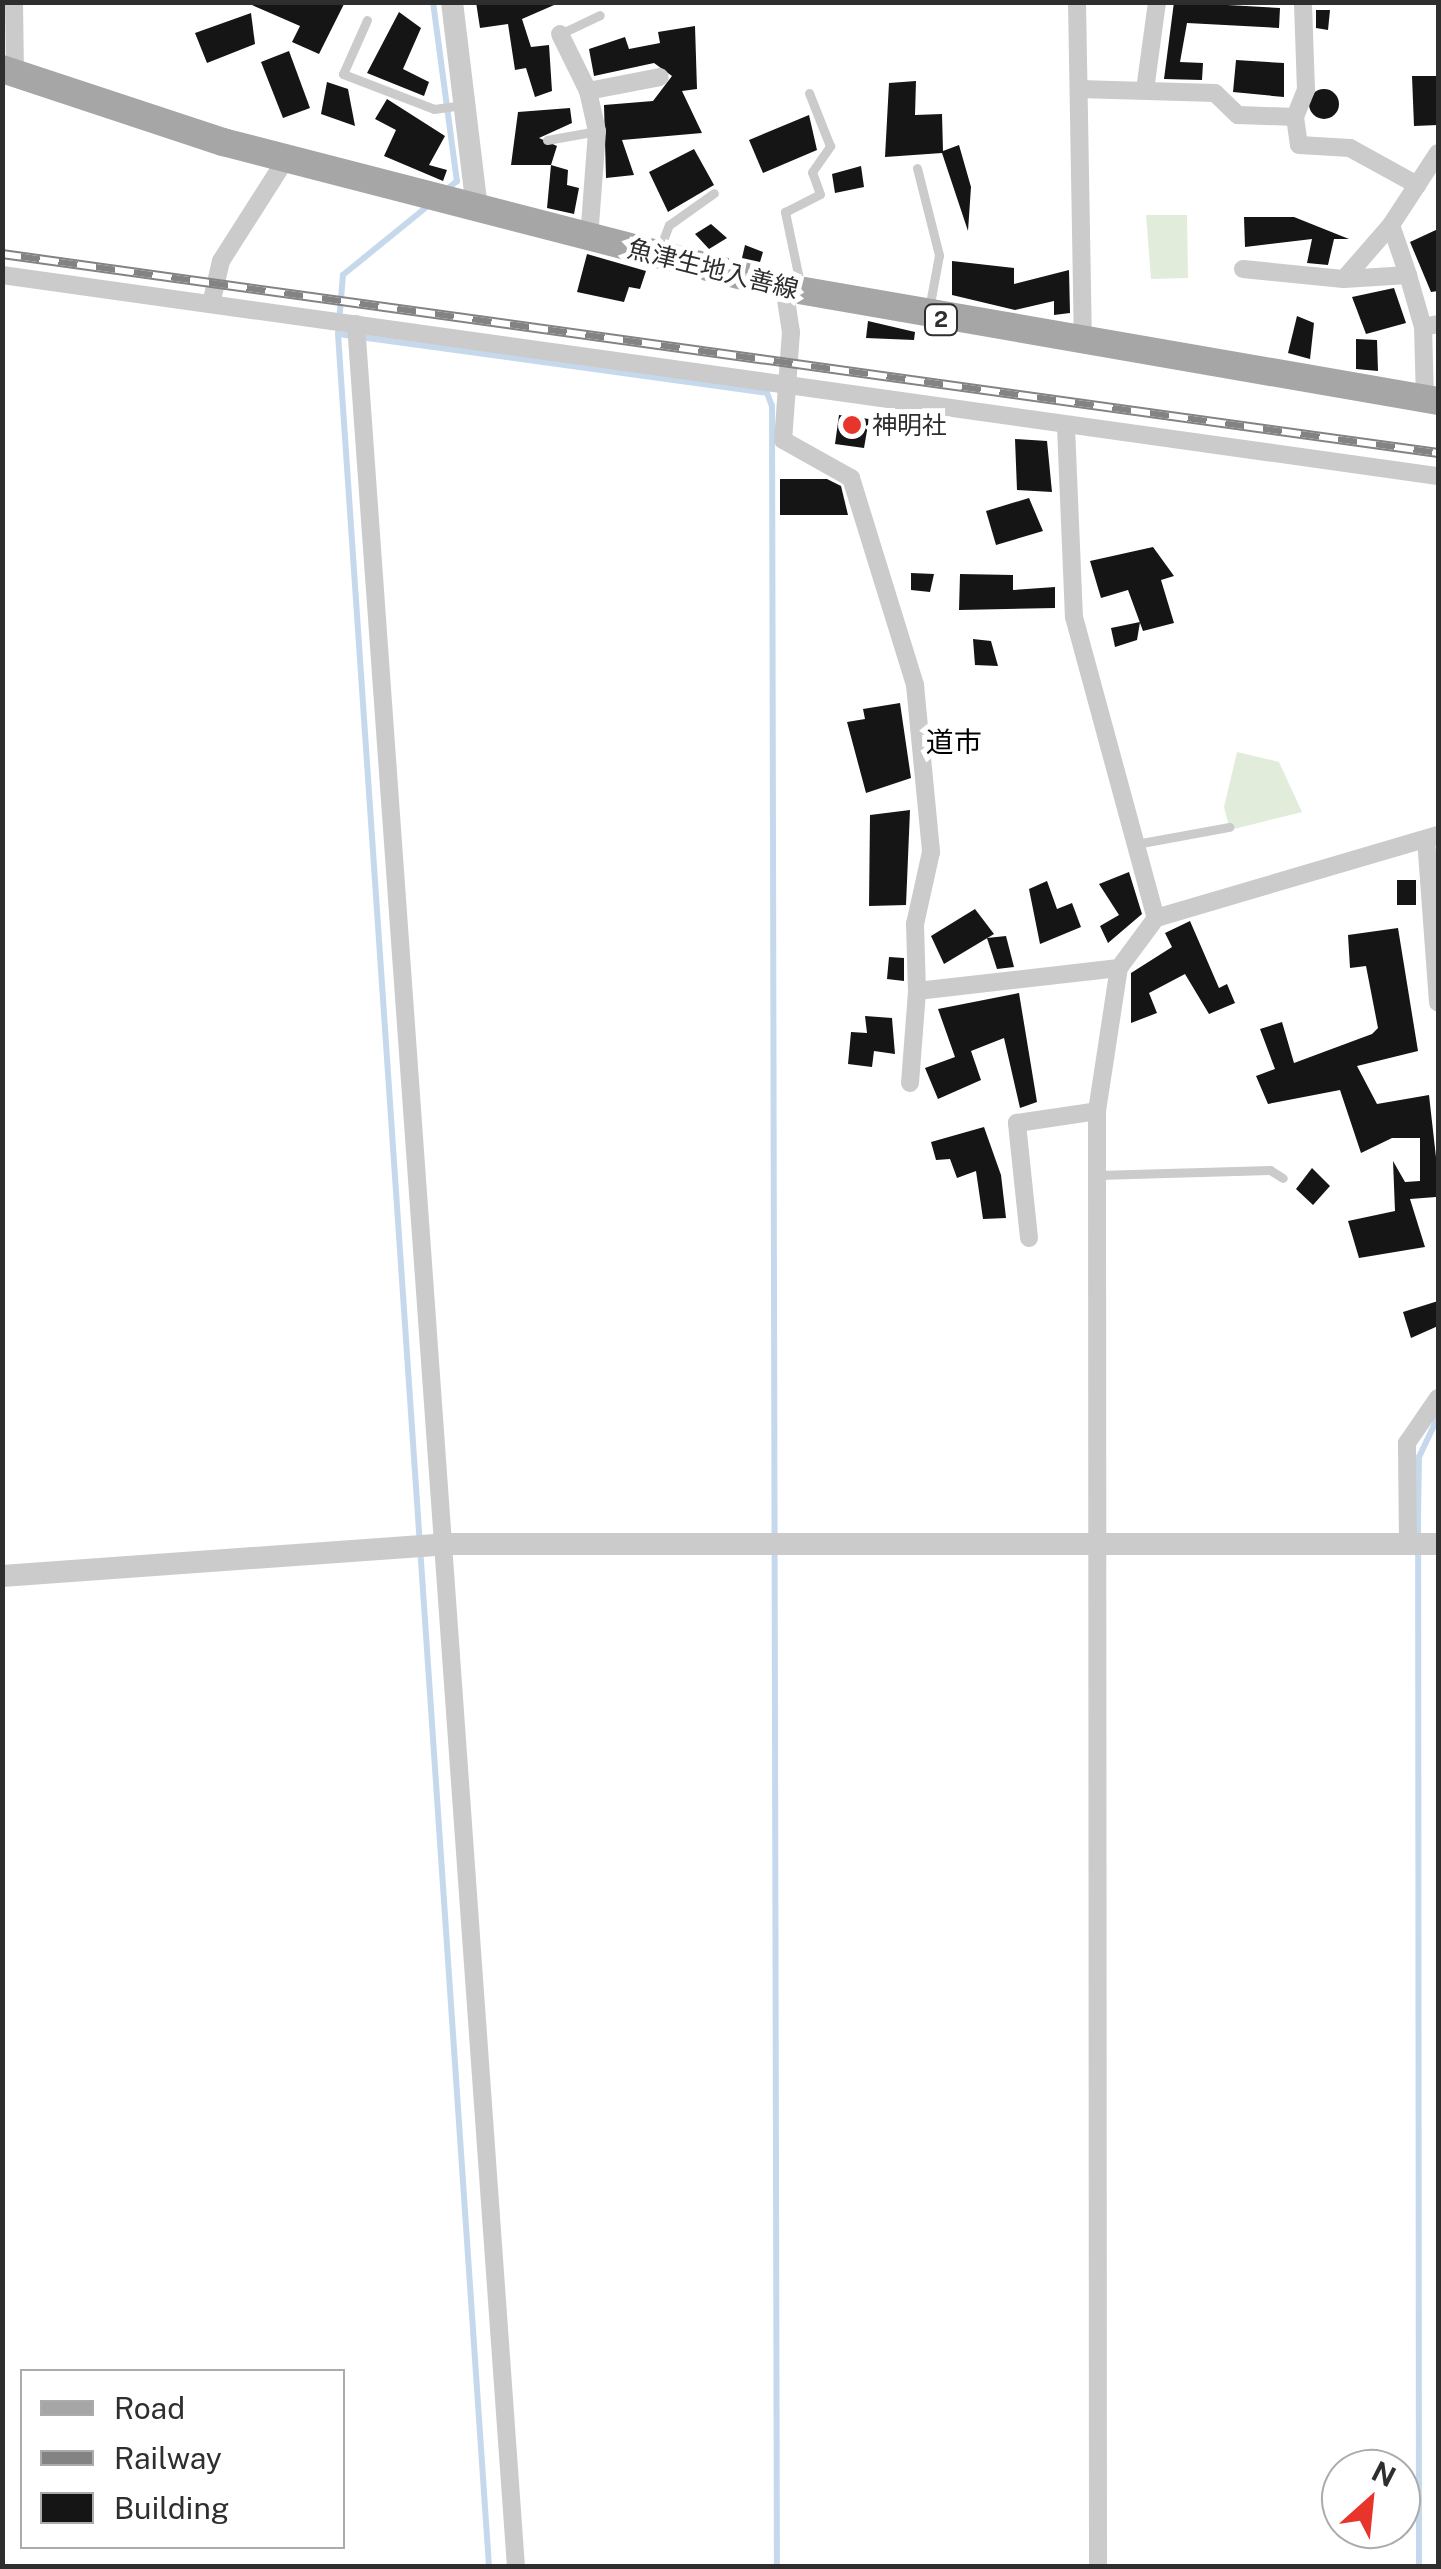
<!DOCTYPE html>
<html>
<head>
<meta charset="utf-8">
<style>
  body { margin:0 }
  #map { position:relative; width:1441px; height:2569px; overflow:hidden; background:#fff; font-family:"Public Sans","Noto Sans JP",sans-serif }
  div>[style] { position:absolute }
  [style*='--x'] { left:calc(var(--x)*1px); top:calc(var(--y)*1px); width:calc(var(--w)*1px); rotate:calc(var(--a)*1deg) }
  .green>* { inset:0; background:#e2ecdb }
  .stream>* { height:6px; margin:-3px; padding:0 3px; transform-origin:3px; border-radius:3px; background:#c6d9ec }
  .building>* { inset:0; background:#151515 }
  .round { border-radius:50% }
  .service>* { height:9px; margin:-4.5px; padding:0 4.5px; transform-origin:4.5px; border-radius:4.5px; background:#cbcbcb }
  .minor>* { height:18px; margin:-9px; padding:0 9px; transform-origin:9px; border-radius:9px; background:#cbcbcb }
  .tertiary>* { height:22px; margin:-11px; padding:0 11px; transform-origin:11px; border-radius:11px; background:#cbcbcb }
  .primary>* { height:28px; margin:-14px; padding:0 14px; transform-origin:14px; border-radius:14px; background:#a6a6a6 }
  .rail>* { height:10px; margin-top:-5px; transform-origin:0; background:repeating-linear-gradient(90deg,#fff 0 19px,#838383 0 38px); box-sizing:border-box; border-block:2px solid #838383 }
  .dots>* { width:28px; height:28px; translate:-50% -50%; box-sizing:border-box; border:5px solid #fff; border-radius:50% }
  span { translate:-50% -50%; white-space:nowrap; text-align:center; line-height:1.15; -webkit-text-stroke:10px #fff; paint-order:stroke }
  .shield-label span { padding:2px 8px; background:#fff; border:2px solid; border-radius:8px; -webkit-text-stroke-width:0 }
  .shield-label { font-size:22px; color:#2e2e2e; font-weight:700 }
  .street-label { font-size:25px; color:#2e2e2e }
  .poi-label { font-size:25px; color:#2e2e2e }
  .left { translate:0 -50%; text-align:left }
  .neighbourhood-label { font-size:28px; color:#000 }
  .frame { position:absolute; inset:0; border:5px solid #2e2e2e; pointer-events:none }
  .legend { position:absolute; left:20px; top:2369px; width:325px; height:180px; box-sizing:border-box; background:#fff; border:2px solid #ababab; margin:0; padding:12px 18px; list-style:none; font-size:30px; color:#2e2e2e }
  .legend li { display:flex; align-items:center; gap:20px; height:50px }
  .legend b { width:50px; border:2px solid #ababab }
  .north { position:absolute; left:1321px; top:2449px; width:100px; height:100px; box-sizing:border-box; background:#fff; border:2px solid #ababab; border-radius:50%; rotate:27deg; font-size:28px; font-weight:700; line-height:40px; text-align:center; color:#2e2e2e }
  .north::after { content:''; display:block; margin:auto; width:35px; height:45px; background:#e8352c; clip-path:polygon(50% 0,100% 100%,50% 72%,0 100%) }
</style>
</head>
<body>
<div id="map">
  <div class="green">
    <div style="clip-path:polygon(1146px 215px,1187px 215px,1188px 278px,1151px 279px)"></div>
    <div style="clip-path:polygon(1237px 752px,1279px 762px,1302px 812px,1230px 830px,1224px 807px)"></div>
  </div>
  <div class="stream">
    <div style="--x:433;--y:2;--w:181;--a:82.4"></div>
    <div style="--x:457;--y:181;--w:14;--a:141"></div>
    <div style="--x:429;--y:205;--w:111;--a:140.9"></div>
    <div style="--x:343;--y:275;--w:59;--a:94.8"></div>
    <div style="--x:338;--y:334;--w:2237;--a:86.13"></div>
    <div style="--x:338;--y:334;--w:433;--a:7.8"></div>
    <div style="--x:767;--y:393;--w:14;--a:69"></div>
    <div style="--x:772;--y:406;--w:2160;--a:89.87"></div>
    <div style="--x:1419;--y:2566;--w:1047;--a:-90.05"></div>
    <div style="--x:1418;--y:1519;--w:62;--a:-89.1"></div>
    <div style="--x:1419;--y:1457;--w:44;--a:-64.6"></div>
  </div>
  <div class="building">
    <div style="clip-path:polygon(245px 2px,345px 2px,319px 54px,292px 42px,300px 26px)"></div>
    <div style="clip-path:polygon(476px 2px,561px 2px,522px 19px,531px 47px,549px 45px,552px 91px,535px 97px,526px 68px,515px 70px,508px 24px,480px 28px)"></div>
    <div style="clip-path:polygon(1174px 2px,1280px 8px,1279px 28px,1187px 23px,1180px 62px,1203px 63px,1202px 80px,1164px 79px)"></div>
    <div style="clip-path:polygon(1316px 10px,1330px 10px,1328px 30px,1316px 28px)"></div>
    <div style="clip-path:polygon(399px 12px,421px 28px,403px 69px,429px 82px,424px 96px,367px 73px)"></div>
    <div style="clip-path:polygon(251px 13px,255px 44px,207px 63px,195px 33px)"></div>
    <div style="clip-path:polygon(695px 26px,697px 89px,682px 91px,702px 133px,622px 140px,634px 175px,606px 178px,604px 105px,653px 101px,672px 76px,654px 63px,594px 76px,589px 49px,625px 37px,629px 49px,660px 43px,658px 32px)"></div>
    <div style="clip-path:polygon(289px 51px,310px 108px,283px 118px,261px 62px)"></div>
    <div style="clip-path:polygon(1236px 60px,1284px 63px,1284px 97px,1233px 92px)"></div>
    <div style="clip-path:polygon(1412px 76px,1438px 76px,1438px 125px,1414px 126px)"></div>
    <div style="clip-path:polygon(916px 81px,915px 115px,942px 114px,943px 151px,959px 145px,971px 187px,968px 231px,942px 153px,885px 157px,889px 83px)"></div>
    <div style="clip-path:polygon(327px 82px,348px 89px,355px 126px,321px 114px)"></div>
    <div class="round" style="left:1309px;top:89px;width:30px;height:30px"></div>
    <div style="clip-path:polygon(387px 99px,445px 136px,429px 165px,447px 170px,443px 181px,384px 156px,396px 130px,375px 119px)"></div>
    <div style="clip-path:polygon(570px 108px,572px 123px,539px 138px,557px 146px,551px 165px,511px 165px,518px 112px)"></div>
    <div style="clip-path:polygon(809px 115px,817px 150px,763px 173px,749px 140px)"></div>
    <div style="clip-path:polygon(694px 149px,714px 185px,668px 212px,649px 172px)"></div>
    <div style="clip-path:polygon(551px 165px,568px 170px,567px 185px,579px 188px,574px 214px,547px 208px)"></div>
    <div style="clip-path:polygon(861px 166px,864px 187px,835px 193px,832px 174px)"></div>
    <div style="clip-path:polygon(1244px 217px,1294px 217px,1349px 239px,1334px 239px,1328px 265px,1307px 263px,1312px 239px,1245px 247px)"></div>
    <div style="clip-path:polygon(711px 224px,727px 238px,709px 249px,695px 234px)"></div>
    <div style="clip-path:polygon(1438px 229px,1438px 291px,1431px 292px,1410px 242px)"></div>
    <div style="clip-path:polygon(745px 245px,763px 252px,760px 262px,742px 258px)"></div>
    <div style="clip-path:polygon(587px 254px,646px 271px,640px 289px,629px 287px,624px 302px,577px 292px)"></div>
    <div style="clip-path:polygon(952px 261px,1014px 268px,1014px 284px,1069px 270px,1070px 313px,1054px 315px,1054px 301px,1015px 310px,952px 295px)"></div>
    <div style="clip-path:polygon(1394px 288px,1406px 323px,1366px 334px,1352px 297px)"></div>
    <div style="clip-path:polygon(1297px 316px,1314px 323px,1310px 359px,1288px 353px)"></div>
    <div style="clip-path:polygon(868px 321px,915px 332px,914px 340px,866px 338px)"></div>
    <div style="clip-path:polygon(1356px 339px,1377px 340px,1378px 371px,1356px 369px)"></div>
    <div style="clip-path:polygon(839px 415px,869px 419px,864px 448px,835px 444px)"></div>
    <div style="clip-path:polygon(1015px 439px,1047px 441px,1052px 492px,1017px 490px)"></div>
    <div style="clip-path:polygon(780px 479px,827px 479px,841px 486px,848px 515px,780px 515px)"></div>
    <div style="clip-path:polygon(1029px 498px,1043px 531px,996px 545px,986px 511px)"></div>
    <div style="clip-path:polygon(1153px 547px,1174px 576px,1161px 580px,1174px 623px,1143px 631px,1128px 590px,1101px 598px,1090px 561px)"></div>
    <div style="clip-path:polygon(911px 573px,934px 574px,930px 592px,911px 590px)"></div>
    <div style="clip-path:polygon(960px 574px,1013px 575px,1013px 590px,1055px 587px,1055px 608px,959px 610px)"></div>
    <div style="clip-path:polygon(1140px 622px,1137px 640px,1115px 647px,1111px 628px)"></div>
    <div style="clip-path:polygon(973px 639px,991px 641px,998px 666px,975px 665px)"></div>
    <div style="clip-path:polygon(900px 703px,911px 778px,866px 793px,847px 722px,865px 719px,863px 709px)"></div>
    <div style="clip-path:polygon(910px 810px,906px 905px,869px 906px,870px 815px)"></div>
    <div style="clip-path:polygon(1129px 872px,1142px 914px,1108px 943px,1100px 926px,1119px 915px,1099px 884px)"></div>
    <div style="clip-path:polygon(1397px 880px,1416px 880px,1416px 905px,1397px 905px)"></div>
    <div style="clip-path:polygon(1047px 881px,1057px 909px,1072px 903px,1081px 927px,1040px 944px,1029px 889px)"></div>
    <div style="clip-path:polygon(975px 909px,994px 934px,944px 964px,931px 936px)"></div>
    <div style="clip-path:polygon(1190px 921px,1219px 988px,1227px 984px,1235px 1003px,1209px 1014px,1185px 974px,1149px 993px,1157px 1013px,1131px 1023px,1131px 973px,1172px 947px,1165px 933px)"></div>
    <div style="clip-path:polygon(1398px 928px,1418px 1051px,1357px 1066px,1377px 1104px,1429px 1095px,1438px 1175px,1436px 1197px,1410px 1199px,1425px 1247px,1359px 1258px,1348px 1221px,1395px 1211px,1393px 1161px,1405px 1182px,1420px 1181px,1420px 1138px,1392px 1138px,1361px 1153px,1340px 1090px,1268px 1104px,1256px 1076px,1275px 1069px,1260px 1029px,1282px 1022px,1294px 1063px,1372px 1034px,1378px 1028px,1366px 966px,1350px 968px,1348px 935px)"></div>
    <div style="clip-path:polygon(1006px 936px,1014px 967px,997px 969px,987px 938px)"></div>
    <div style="clip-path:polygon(889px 957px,904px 958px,904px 981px,887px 979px)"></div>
    <div style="clip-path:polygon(1019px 993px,1037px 1102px,1020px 1108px,1004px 1038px,971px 1051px,981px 1080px,938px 1099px,925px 1068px,955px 1057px,938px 1009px)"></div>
    <div style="clip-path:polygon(865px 1016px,892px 1018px,895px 1054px,874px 1051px,872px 1067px,848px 1064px,851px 1032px,867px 1033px)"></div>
    <div style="clip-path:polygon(984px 1127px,1001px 1175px,1006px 1218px,983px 1219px,976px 1171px,957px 1178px,950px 1159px,936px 1160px,931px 1142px)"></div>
    <div style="clip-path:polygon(1312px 1168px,1330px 1186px,1313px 1205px,1296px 1189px)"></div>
    <div style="clip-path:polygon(1438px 1301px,1438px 1326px,1411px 1338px,1403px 1312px)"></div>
  </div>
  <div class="service">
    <div style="--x:367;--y:20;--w:59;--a:114"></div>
    <div style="--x:343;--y:74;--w:97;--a:21"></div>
    <div style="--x:434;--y:109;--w:28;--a:-8"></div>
    <div style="--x:560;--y:34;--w:44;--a:-25.4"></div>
    <div style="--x:547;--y:140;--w:51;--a:-10.2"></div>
    <div style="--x:917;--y:168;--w:90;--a:75.8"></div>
    <div style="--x:939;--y:255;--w:55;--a:100.5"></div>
    <div style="--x:660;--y:248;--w:25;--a:-69"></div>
    <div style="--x:669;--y:225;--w:55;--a:-35.4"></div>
    <div style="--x:801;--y:288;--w:78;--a:-101.9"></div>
    <div style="--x:785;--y:212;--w:39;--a:-27"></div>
    <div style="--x:820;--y:194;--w:23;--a:-110"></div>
    <div style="--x:812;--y:172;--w:32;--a:-55"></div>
    <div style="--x:830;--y:146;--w:57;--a:-111.6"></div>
    <div style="--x:1136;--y:844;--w:95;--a:-10.4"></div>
    <div style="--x:1098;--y:1175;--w:172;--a:-1.7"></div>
    <div style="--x:1270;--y:1170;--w:15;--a:32"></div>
  </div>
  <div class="minor">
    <div style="--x:14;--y:2;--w:72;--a:89.2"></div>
    <div style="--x:1077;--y:2;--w:342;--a:89"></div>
    <div style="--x:560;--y:34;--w:64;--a:63.8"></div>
    <div style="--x:1079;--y:89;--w:136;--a:1.7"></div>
    <div style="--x:1215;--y:93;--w:32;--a:44"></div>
    <div style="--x:1238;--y:115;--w:57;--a:2"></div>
    <div style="--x:1295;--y:117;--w:28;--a:82"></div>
    <div style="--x:1299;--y:145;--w:51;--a:3.4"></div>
    <div style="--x:1350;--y:148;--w:77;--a:28.9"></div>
    <div style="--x:1145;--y:90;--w:89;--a:-82.2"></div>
    <div style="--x:1295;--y:117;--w:29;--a:-68"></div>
    <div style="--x:1306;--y:90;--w:88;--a:-92"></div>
    <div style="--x:1391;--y:225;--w:86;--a:-56.9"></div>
    <div style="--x:589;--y:238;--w:107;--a:-85.7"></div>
    <div style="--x:597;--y:131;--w:41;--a:-102.7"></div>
    <div style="--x:588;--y:91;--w:73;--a:-11"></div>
    <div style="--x:1243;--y:269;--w:101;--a:5.7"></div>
    <div style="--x:2;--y:275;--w:1450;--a:7.97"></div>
    <div style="--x:1408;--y:275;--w:64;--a:176.4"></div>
    <div style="--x:1344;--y:279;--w:72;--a:-49"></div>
    <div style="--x:1391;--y:225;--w:53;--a:71.2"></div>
    <div style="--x:1408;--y:275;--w:54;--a:73.9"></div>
    <div style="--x:784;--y:287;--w:46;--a:81.2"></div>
    <div style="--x:791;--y:332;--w:108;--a:94.2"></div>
    <div style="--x:783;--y:440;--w:78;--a:29.2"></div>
    <div style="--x:851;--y:478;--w:217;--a:72.8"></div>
    <div style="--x:915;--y:685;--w:168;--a:84.5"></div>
    <div style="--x:931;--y:852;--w:74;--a:102.5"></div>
    <div style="--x:915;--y:924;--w:67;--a:88.3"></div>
    <div style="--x:917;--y:991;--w:203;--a:-6.5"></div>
    <div style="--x:211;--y:304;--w:44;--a:-76.9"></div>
    <div style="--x:221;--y:261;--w:121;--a:-57.5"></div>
    <div style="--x:356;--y:324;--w:2248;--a:85.92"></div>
    <div style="--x:1425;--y:399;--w:72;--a:-91.6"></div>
    <div style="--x:1423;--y:327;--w:15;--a:-11"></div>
    <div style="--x:1066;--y:427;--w:190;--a:87.6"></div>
    <div style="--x:1074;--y:617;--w:312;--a:74.8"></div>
    <div style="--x:1426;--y:839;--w:164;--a:85.8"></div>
    <div style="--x:910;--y:1083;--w:92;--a:-85.6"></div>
    <div style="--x:1029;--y:1238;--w:116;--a:-96"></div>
    <div style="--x:1017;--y:1123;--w:81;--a:-8.5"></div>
    <div style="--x:1408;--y:1544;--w:101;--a:-90.6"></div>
    <div style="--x:1407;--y:1443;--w:55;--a:-55.4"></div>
    <div style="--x:1098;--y:2566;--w:1455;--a:-90.04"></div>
    <div style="--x:1097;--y:1111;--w:145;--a:-81.3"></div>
    <div style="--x:1119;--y:968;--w:62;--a:-53.5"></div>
    <div style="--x:1156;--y:918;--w:294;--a:-16.4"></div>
  </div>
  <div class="tertiary">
    <div style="--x:452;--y:2;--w:209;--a:83.1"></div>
    <div style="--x:2;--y:1576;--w:445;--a:-4.1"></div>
    <div style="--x:446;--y:1544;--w:992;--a:0"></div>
  </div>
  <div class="primary">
    <div style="--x:2;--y:69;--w:233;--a:18.3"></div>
    <div style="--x:223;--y:142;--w:589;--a:14.46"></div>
    <div style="--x:793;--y:289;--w:655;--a:9.85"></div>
  </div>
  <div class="rail">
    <div style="--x:2;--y:254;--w:1450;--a:7.89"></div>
  </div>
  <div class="dots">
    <div style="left:852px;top:425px;background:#e8352c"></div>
  </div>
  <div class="shield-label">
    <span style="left:941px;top:320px">2</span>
  </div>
  <div class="street-label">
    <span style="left:713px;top:269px;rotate:14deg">魚津生地入善線</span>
  </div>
  <div class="poi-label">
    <span class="left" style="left:872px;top:425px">神明社</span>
  </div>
  <div class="neighbourhood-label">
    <span style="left:954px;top:742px">道市</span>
  </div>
  <div class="frame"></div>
  <ul class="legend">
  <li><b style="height:12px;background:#a6a6a6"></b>Road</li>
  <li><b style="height:12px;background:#838383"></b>Railway</li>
  <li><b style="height:28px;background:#151515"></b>Building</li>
  </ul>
  <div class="north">N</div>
</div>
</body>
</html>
